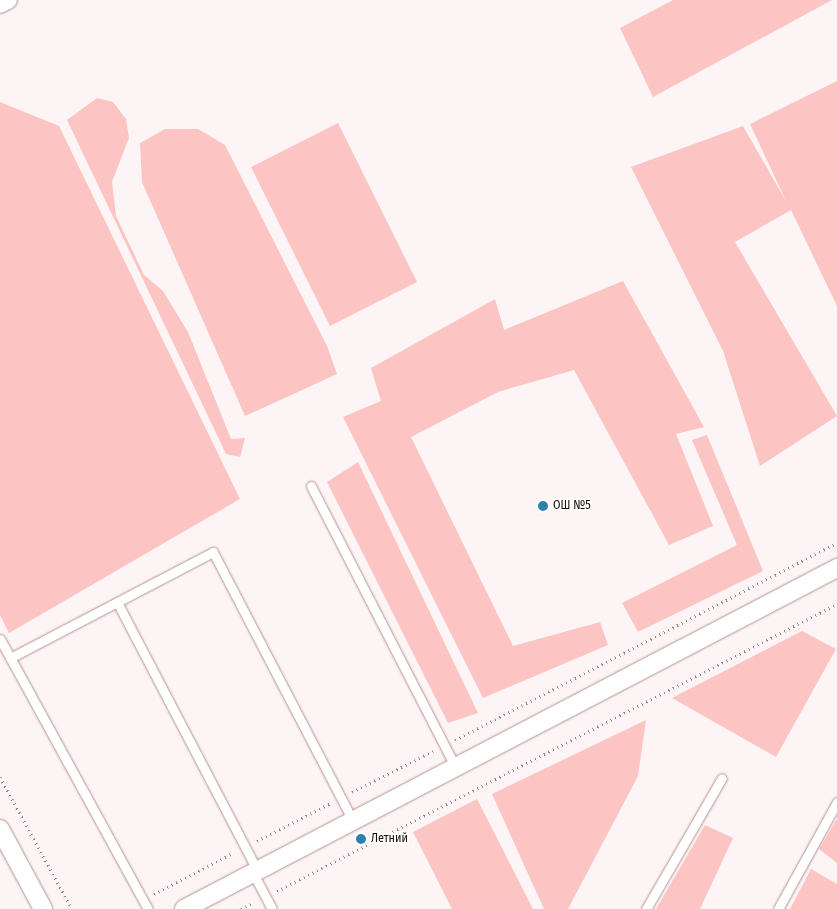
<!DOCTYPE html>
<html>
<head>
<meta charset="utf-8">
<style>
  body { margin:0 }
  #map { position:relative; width:837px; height:909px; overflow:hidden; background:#fdf5f5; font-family:"Fira Sans Condensed",sans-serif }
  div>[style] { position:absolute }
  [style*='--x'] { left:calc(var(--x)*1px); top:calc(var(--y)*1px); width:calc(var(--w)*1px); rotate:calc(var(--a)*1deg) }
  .green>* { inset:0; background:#fdc4c4 }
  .path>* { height:3px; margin-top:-1.5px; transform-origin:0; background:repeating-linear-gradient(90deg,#948a8a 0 1px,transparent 0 5px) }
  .roads { filter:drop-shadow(0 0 1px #b59292) drop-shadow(0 0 1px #b59292) }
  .lane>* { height:9px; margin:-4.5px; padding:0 4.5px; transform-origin:4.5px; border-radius:4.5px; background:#fff }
  .street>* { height:18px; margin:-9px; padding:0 9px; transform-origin:9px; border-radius:9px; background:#fff }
  .dots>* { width:14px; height:14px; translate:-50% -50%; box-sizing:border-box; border:2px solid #fff; border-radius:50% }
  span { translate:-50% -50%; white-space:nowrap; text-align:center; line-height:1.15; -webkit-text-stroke:4px #fff; paint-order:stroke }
  .poi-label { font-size:12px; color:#170b0b }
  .left { translate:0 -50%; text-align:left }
</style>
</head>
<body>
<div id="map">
  <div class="green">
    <div style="clip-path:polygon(673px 0,832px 0,653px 97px,620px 28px)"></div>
    <div style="clip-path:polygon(837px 81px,837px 306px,791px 210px,735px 242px,837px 416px,760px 466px,723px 351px,631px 167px,743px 126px,786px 201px,750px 124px)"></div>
    <div style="clip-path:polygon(97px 98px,113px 102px,126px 119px,129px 138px,112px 182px,116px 216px,144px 275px,163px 291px,188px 332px,231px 439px,245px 438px,240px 457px,226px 454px,67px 120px)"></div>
    <div style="clip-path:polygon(0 102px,59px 126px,240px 499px,9px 633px,0 615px)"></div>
    <div style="clip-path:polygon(338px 123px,417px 282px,330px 326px,251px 167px)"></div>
    <div style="clip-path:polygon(165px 129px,198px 129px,225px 145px,327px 346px,337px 374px,245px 416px,142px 182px,140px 143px)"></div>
    <div style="clip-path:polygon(623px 281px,704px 427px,676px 434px,713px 526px,669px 545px,574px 370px,498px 392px,411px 437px,513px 646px,600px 622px,608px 645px,483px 698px,343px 417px,381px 401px,371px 368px,495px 299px,504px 330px)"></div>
    <div style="clip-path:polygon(707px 435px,763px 571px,638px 632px,622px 603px,737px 545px,692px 440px)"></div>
    <div style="clip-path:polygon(358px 462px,478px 713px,448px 723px,327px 482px)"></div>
    <div style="clip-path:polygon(802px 631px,836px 649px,776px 757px,672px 698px)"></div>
    <div style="clip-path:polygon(646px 720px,638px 776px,568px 909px,544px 909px,492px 794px)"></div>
    <div style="clip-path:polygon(477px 799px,533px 909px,452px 909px,413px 832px)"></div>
    <div style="clip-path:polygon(837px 819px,837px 863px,819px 849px)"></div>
    <div style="clip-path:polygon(705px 825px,733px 838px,700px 909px,656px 909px)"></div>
    <div style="clip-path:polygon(811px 869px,837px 884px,837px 909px,790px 909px)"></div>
  </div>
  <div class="path">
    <div style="--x:455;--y:740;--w:430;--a:-27.3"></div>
    <div style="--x:0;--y:777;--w:150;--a:61.4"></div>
    <div style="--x:352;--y:792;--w:91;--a:-26.8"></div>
    <div style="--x:257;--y:841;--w:83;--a:-27.2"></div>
    <div style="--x:277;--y:891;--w:629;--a:-27.14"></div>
    <div style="--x:154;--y:894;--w:89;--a:-27.4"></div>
    <div style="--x:241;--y:909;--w:13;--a:-27"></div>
  </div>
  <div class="roads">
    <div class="lane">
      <div style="--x:311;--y:486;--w:315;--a:62.8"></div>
      <div style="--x:117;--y:602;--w:305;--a:62.4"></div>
      <div style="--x:0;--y:639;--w:308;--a:61.3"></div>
      <div style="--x:10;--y:658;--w:229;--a:-27.6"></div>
      <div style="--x:213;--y:552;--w:301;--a:62.5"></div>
      <div style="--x:254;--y:875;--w:38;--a:62"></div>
      <div style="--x:646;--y:909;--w:151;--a:-59.9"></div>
      <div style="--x:778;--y:909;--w:122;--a:-61.1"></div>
    </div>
    <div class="street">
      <div style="--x:0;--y:4;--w:9;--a:-27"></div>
      <div style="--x:0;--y:829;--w:91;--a:61.7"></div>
      <div style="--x:184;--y:909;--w:737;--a:-27.57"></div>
    </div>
  </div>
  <div class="dots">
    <div style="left:543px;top:506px;background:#2c81b1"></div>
    <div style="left:361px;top:839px;background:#2c81b1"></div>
  </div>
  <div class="poi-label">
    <span class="left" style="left:553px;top:506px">ОШ №5</span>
    <span class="left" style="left:371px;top:839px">Летний</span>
  </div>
</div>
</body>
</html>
